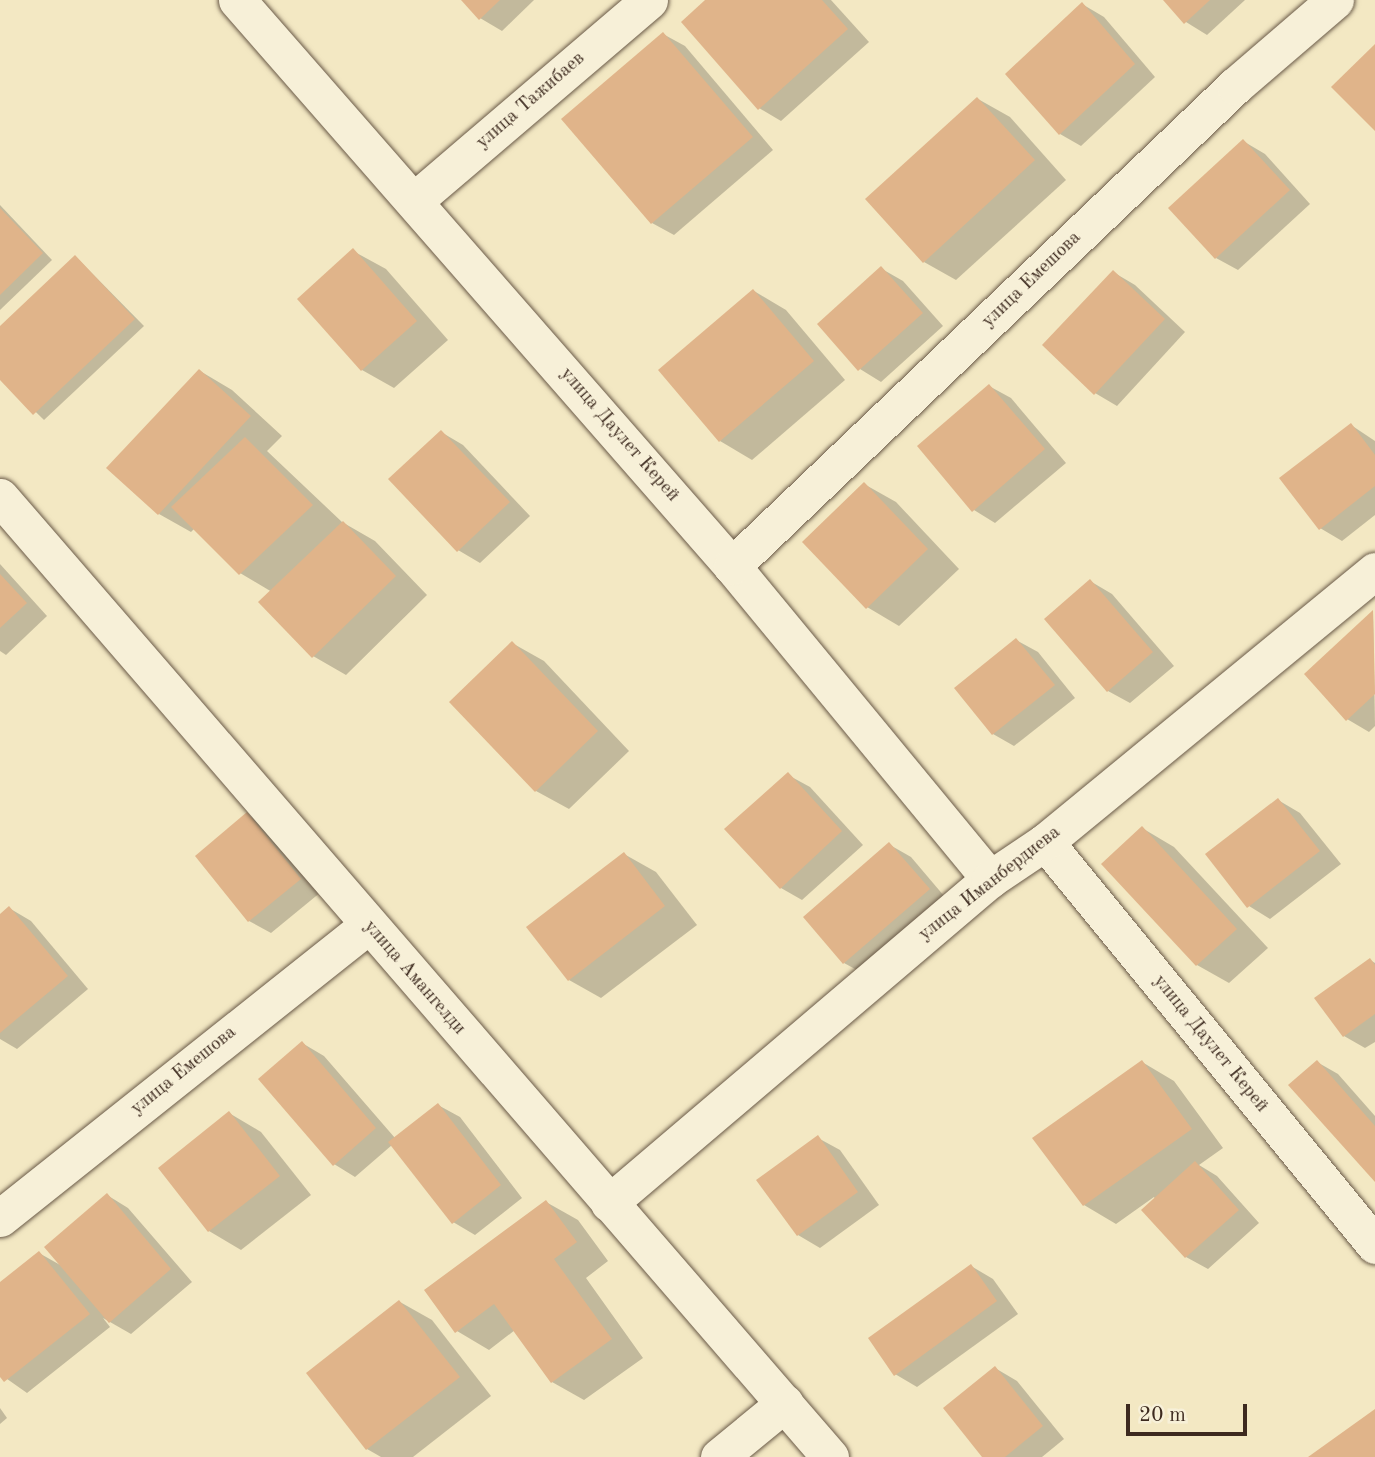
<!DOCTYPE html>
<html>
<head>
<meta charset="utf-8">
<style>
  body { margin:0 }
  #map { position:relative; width:1375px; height:1457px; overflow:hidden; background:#f3e8c3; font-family:"Old Standard TT",serif }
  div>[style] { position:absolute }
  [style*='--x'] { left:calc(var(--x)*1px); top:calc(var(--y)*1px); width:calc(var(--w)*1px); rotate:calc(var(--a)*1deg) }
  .shadow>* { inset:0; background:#0003 }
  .building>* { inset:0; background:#e0b48a }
  .roads { filter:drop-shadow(0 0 2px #6a5a48) drop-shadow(0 0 2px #6a5a48) }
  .minor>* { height:37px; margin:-18.5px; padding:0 18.5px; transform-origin:18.5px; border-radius:18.5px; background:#f7f0d8 }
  span { translate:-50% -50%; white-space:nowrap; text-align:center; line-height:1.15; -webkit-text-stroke:5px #f7f0d8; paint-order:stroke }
  .street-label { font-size:19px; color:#3d2a1f }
  .scale { position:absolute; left:1126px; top:1404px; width:121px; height:32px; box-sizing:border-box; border:4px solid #3d2a1f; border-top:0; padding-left:9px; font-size:21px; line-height:24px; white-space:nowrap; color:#3d2a1f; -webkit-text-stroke:5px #f7f0d8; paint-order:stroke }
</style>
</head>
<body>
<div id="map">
  <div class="shadow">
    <div style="clip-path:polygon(464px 0,534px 0,502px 31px,480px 18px)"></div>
    <div style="clip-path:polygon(708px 0,831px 0,869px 42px,781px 121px,759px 108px)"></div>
    <div style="clip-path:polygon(1165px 0,1245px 0,1207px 35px,1186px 22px)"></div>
    <div style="clip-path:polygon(1082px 4px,1104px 17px,1155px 77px,1081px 146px,1060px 134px)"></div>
    <div style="clip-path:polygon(663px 34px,685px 46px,773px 150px,674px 235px,652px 223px)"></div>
    <div style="clip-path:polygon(978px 99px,1010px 117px,1066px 180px,956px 280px,924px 262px)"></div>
    <div style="clip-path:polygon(1243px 141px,1265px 154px,1310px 204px,1238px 270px,1216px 258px)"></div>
    <div style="clip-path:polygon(0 205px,52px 260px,0 310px)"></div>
    <div style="clip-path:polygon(353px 251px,386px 269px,448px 340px,394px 388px,362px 370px)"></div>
    <div style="clip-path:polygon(76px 257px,144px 326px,44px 420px,0 377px,0 328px)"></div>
    <div style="clip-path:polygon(882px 269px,903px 281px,943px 326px,881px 382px,860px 369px)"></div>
    <div style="clip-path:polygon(1113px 272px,1135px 285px,1185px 332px,1117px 406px,1095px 393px)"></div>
    <div style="clip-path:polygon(754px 291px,786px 310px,845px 380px,752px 460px,720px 441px)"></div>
    <div style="clip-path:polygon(200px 371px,232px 390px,282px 436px,267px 451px,342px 522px,375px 541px,427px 595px,346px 675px,313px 656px,272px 592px,240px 573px,195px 528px,191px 532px,159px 514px)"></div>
    <div style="clip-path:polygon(989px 386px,1011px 398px,1066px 463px,995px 523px,974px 510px)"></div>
    <div style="clip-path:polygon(1351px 425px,1375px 441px,1375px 515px,1342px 541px,1320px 528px)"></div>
    <div style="clip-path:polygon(441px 432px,463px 445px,530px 516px,480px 563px,458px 550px)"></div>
    <div style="clip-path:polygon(864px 484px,896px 502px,959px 569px,899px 626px,867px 607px)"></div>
    <div style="clip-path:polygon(0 564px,47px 616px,6px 655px,0 651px)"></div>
    <div style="clip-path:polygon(1090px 581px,1112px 594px,1174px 666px,1130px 703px,1108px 691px,1046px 619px)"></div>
    <div style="clip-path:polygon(1373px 613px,1375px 726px,1369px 732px,1347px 719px,1306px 674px)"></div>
    <div style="clip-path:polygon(1016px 640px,1038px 652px,1075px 698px,1014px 746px,993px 734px)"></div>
    <div style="clip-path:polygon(512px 643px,544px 661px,629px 751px,569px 809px,536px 791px,451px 702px)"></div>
    <div style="clip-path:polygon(788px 775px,810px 787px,863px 845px,802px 900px,781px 888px)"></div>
    <div style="clip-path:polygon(1278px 800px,1300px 813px,1341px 864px,1270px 919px,1249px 906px)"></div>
    <div style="clip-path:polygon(247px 815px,269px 827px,321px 892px,271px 933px,249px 921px)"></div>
    <div style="clip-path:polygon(1142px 828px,1174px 847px,1268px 948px,1229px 983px,1197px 965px)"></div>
    <div style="clip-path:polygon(890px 845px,911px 857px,950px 903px,866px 975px,844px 963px)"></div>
    <div style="clip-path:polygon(624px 854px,656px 872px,697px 925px,601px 998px,569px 980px)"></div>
    <div style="clip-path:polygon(9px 908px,31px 921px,88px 989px,17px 1049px,0 1039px,0 916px)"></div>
    <div style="clip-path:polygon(1370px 960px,1375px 963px,1375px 1042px,1365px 1048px,1344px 1036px)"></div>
    <div style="clip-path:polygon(302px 1043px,324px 1056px,395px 1138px,438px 1105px,460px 1117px,522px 1198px,475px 1235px,453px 1222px,392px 1145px,355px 1177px,334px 1164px)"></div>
    <div style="clip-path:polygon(1142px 1062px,1174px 1081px,1223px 1148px,1199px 1165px,1217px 1176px,1259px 1223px,1208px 1269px,1186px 1257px,1154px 1197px,1116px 1224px,1084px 1205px)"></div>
    <div style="clip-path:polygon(1317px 1062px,1338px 1074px,1375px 1116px,1375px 1180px)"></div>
    <div style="clip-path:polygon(229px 1113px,261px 1132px,311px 1195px,241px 1250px,209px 1231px)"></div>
    <div style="clip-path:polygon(818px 1138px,840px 1150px,879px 1205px,820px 1248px,798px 1235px)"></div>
    <div style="clip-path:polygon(107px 1195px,128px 1208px,192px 1282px,131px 1334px,103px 1318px,110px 1327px,27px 1393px,0 1374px,0 1284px,39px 1253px,62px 1266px)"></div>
    <div style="clip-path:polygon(546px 1202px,578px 1220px,608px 1261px,586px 1278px,643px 1358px,584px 1400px,552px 1382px,515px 1330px,489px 1350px,457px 1331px)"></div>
    <div style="clip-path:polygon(971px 1266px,993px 1279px,1018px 1314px,917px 1387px,895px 1374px)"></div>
    <div style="clip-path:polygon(400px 1302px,432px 1320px,491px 1396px,413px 1457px,381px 1457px,367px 1449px)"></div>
    <div style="clip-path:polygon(995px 1368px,1017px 1381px,1064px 1439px,1042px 1457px,985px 1457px)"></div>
    <div style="clip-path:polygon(0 1408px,7px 1418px,0 1424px)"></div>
  </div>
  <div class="building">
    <div style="clip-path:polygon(461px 0,500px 0,479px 20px)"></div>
    <div style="clip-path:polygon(705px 0,822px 0,848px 29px,758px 110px,681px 22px)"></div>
    <div style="clip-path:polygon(1163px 0,1210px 0,1184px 24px)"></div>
    <div style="clip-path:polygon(1082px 2px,1135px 64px,1059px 135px,1005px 74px)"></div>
    <div style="clip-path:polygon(663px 32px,753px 137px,651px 224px,561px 119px)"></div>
    <div style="clip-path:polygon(1375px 44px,1375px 131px,1331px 87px)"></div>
    <div style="clip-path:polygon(977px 97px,1035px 160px,923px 263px,865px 199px)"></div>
    <div style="clip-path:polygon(1243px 139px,1290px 190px,1215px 259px,1168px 208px)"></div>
    <div style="clip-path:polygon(0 208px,43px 253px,0 295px)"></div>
    <div style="clip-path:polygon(353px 248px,417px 321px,361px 371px,297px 299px)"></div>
    <div style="clip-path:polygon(75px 255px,135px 319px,33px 415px,0 380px,0 326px)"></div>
    <div style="clip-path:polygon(881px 266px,923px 313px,858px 371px,817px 324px)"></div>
    <div style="clip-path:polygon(1113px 270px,1165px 319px,1094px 395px,1042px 345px)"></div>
    <div style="clip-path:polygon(753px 289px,814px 361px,719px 442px,658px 370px)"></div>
    <div style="clip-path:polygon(199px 369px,251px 416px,158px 515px,106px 468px)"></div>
    <div style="clip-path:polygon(989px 384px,1045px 449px,972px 512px,917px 446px)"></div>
    <div style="clip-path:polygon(1351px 423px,1375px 455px,1375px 486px,1319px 530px,1279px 478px)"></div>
    <div style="clip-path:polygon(441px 430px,510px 502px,457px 552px,388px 479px)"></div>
    <div style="clip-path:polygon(245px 437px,313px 505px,239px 575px,171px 507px)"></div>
    <div style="clip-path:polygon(864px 482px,928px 549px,866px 609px,802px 542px)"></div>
    <div style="clip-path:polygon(343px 521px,396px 576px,312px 658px,258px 602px)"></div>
    <div style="clip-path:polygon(0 574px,27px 603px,0 628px)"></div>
    <div style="clip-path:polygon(1090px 579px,1153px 652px,1107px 692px,1044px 619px)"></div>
    <div style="clip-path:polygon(1373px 610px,1375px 694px,1346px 721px,1304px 674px)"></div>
    <div style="clip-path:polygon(1016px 638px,1055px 685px,992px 735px,954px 688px)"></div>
    <div style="clip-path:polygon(512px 641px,598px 731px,535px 792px,449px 702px)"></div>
    <div style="clip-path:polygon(788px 772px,842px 831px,780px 889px,724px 829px)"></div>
    <div style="clip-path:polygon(1278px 798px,1320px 851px,1247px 908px,1205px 854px)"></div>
    <div style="clip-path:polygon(247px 812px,301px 879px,248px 922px,195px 856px)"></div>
    <div style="clip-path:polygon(1142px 826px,1237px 929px,1196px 966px,1101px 864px)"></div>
    <div style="clip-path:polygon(889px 842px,930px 889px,843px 964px,803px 917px)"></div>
    <div style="clip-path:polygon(624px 852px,665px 906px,568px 981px,526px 927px)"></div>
    <div style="clip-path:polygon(9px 906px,68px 976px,0 1033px,0 914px)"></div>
    <div style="clip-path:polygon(1370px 958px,1375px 965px,1375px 1014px,1343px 1037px,1314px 998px)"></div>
    <div style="clip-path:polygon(302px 1041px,376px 1128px,333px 1166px,258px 1079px)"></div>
    <div style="clip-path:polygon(1142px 1060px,1192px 1129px,1083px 1206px,1032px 1138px)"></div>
    <div style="clip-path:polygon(1317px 1060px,1375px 1126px,1375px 1182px,1288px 1085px)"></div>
    <div style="clip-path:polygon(438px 1103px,501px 1185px,452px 1224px,388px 1142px)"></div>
    <div style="clip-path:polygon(229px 1111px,280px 1176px,208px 1232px,158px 1168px)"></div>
    <div style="clip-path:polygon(818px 1135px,858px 1192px,797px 1236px,756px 1180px)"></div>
    <div style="clip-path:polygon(1195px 1161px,1239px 1210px,1185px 1258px,1141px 1210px)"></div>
    <div style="clip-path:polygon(107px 1193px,171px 1269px,109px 1323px,44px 1247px)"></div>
    <div style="clip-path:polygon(546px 1200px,577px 1242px,554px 1259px,612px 1339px,551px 1383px,494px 1304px,455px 1333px,424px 1290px)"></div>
    <div style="clip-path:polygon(39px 1251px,90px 1314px,4px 1382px,0 1377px,0 1282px)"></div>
    <div style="clip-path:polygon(971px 1264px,997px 1301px,894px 1376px,868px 1338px)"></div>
    <div style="clip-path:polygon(399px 1300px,460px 1377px,366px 1450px,306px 1373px)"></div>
    <div style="clip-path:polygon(995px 1366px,1043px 1426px,1005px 1457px,982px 1457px,943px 1408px)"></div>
    <div style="clip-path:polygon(1375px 1409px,1375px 1457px,1308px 1457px)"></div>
  </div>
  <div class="roads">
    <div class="minor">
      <div style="--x:237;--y:0;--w:752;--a:48.83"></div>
      <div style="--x:732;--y:566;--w:406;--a:50.5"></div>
      <div style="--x:414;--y:201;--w:309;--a:-40.5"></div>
      <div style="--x:0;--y:497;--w:1269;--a:49.15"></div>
      <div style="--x:732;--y:566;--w:695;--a:-43.66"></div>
      <div style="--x:1235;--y:86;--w:132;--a:-40.7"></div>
      <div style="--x:1045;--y:842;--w:521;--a:50.69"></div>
      <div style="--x:609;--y:1203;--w:500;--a:-40.38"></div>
      <div style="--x:990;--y:879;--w:66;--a:-33.9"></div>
      <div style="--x:1045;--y:842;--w:427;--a:-39.4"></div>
      <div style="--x:0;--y:1218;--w:470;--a:-38.5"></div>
      <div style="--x:719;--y:1457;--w:85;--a:-39.3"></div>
    </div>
  </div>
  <div class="street-label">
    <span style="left:531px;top:101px;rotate:-41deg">улица Тажибаев</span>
    <span style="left:1032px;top:280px;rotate:-44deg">улица Емешова</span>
    <span style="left:619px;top:435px;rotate:49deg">улица Даулет Керей</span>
    <span style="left:990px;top:884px;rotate:-38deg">улица Иманбердиева</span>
    <span style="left:414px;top:978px;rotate:49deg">улица Амангелди</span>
    <span style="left:1210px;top:1044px;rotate:51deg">улица Даулет Керей</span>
    <span style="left:184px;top:1071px;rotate:-39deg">улица Емешова</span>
  </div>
  <div class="scale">20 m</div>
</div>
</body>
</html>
